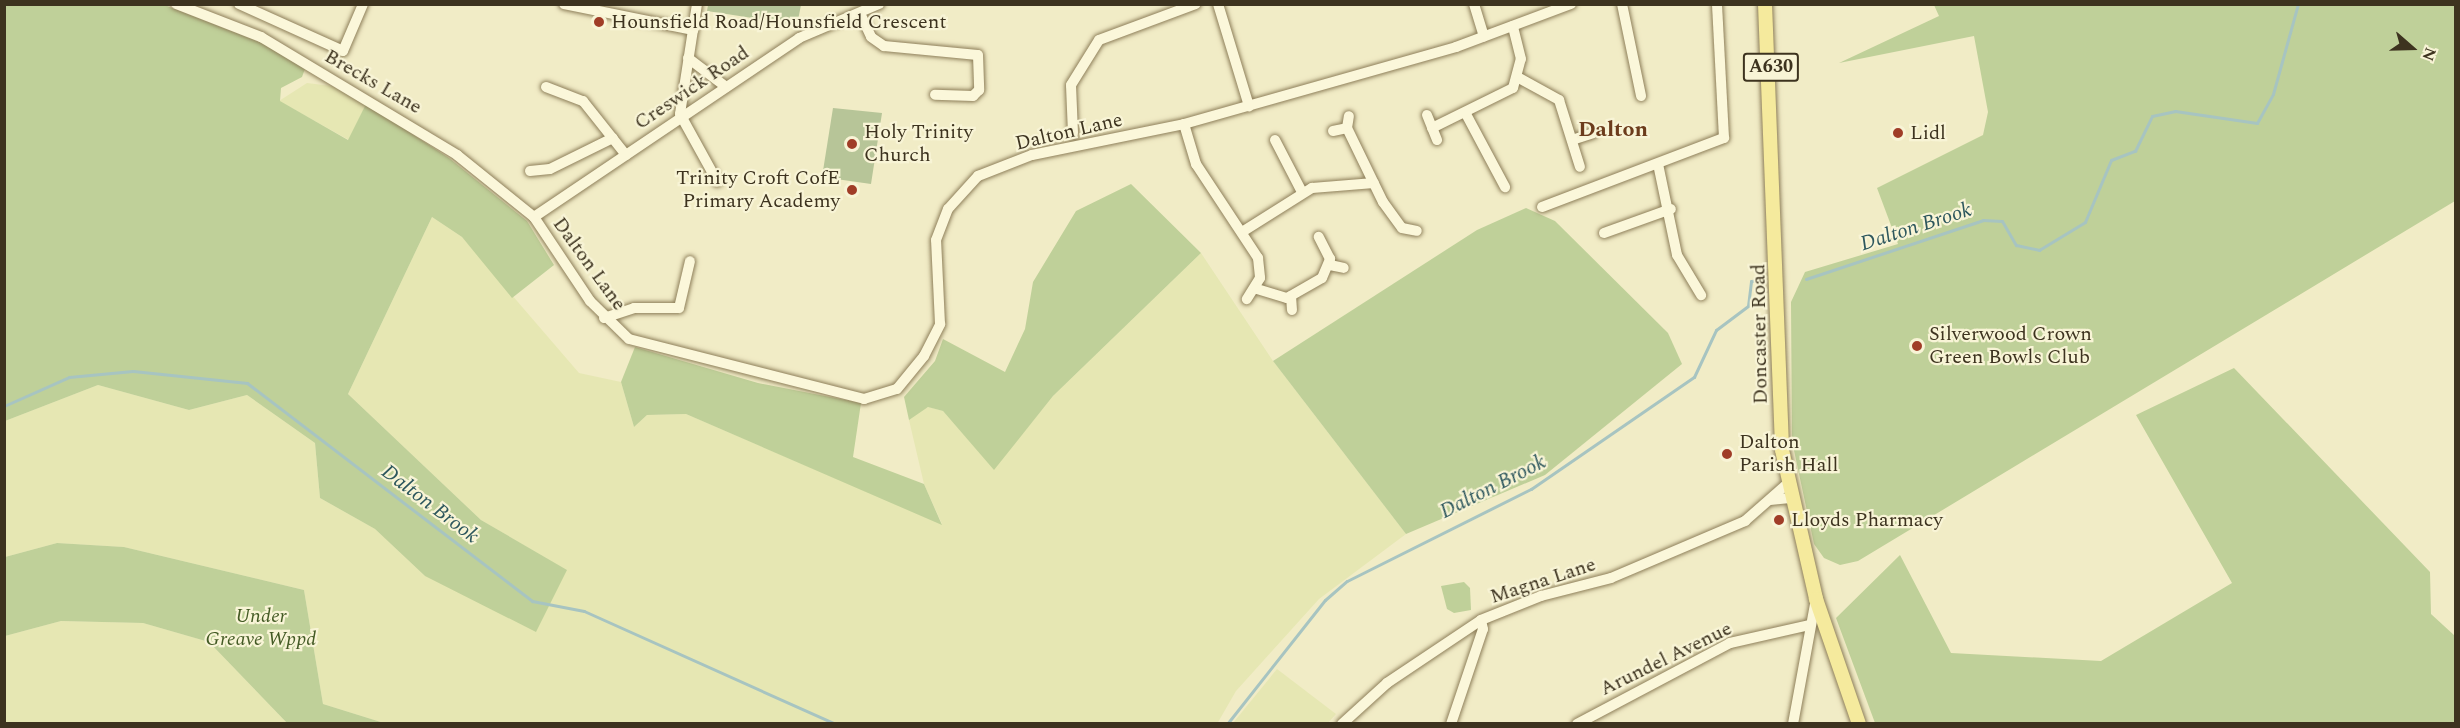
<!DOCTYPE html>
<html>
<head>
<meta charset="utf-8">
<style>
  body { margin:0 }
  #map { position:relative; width:2460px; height:728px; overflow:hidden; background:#f1ecc6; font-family:Spectral,serif }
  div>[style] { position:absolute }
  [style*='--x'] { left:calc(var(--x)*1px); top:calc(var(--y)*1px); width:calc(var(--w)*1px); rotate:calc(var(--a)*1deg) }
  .farmland>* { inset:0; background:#e6e7b3 }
  .green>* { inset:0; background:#bfd099 }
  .cemetery>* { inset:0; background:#b7c598 }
  .stream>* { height:3px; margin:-1.5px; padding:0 1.5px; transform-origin:1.5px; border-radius:1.5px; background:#a7c4c1 }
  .roads { filter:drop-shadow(0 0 2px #8e7f5a) drop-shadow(0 0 2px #8e7f5a) }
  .minor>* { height:10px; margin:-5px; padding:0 5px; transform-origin:5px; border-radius:5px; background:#fbf7da }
  .major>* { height:14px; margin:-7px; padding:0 7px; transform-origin:7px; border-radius:7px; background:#f5ea9d }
  .dots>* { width:16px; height:16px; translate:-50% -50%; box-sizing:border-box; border:3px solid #f8f4d6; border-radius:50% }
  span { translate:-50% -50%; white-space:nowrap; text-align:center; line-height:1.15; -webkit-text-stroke:4.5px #f8f4d6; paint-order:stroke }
  .shield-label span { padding:2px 4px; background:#f8f4d6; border:2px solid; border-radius:4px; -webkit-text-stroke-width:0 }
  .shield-label { font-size:18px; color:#3d331f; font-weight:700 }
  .poi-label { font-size:20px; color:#3d331f }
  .left { translate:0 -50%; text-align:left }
  .right { translate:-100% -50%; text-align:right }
  .street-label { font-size:20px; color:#3d331f }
  .park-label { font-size:20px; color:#435a24; font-style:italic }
  .water-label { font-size:21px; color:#2d575d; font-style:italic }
  .quarter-label { font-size:22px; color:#6c3c1c; font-weight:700 }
  .frame { position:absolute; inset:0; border:6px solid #3d331f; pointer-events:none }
  .north { position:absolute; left:2382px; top:18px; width:60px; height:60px; -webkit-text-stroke:4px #f8f4d6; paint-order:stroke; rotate:110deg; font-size:16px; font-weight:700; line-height:24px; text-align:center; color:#3d331f }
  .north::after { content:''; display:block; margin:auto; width:21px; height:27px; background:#3d331f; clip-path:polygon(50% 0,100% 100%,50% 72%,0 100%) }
</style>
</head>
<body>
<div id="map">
  <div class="farmland">
    <div style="clip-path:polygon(307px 83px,339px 87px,366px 104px,349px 140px,279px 101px)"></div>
    <div style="clip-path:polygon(432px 217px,462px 237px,579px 373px,621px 382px,634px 427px,647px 415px,686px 414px,942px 524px,924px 484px,909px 420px,915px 411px,929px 407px,943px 411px,994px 469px,1053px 396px,1201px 253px,1273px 361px,1406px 534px,1319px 599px,1236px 691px,1217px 724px,384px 723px,323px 704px,304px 590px,124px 547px,57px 543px,5px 557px,5px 421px,98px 385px,189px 410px,247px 395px,315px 443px,320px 498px,375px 529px,425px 576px,566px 570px,481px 520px,348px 394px)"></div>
    <div style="clip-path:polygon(61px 621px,143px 623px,209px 642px,287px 723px,5px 724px,5px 636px)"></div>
    <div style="clip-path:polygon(1277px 669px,1336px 714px,1328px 723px,1233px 723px)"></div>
  </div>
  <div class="green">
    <div style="clip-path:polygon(5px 5px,162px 4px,262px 43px,306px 66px,302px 77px,281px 88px,280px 101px,348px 140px,366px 104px,449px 158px,527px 221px,554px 265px,512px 298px,462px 237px,432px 217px,348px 394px,481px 520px,567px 570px,536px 632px,425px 576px,375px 529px,320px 498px,315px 443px,247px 395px,189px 410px,98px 385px,5px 421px)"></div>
    <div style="clip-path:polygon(1934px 5px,2455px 5px,2455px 201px,1858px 561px,1840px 565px,1824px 558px,1814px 544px,1792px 441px,1791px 302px,1805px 272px,1898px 244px,1877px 188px,1983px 135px,1988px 112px,1974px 36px,1839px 63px,1939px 16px)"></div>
    <div style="clip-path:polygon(1131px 184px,1201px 253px,1053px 396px,994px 470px,943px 411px,928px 407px,909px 420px,904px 397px,935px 361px,943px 339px,1005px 372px,1025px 329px,1033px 282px,1076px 211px)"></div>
    <div style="clip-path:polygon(1526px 208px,1555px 221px,1668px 333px,1682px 364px,1545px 475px,1406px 534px,1273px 361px,1477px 230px)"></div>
    <div style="clip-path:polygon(635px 347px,758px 383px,861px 403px,853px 457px,924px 484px,942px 525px,686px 414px,647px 415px,634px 427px,621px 382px)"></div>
    <div style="clip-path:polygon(2234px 368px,2430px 572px,2431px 614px,2455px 636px,2455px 723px,1875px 723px,1836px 618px,1900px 555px,1951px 653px,2101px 661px,2232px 583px,2136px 415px)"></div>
    <div style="clip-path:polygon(57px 543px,124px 547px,304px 590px,323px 704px,384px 723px,287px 723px,209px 642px,143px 623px,61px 621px,5px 636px,5px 557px)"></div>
    <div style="clip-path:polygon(1464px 582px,1470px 588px,1471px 610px,1454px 613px,1447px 609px,1441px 586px)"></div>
  </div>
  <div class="cemetery">
    <div style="clip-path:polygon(708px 5px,708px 4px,801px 5px,797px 25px,707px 11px)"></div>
    <div style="clip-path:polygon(833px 108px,882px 113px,871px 184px,822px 177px)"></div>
  </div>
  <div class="stream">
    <div style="--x:1806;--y:279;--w:187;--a:-18.4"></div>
    <div style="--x:1983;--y:220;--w:19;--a:3"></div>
    <div style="--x:2002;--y:221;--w:28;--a:60"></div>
    <div style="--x:2016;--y:245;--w:24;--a:12"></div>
    <div style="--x:2039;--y:250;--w:54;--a:-31.3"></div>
    <div style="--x:2085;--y:222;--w:67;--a:-67.2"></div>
    <div style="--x:2111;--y:160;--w:26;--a:-21"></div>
    <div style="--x:2135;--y:151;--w:39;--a:-64"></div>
    <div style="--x:2152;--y:116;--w:24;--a:-12"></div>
    <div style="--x:2175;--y:111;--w:83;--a:8.3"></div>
    <div style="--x:2257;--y:123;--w:33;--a:-61"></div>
    <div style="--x:2273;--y:94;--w:93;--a:-74.5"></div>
    <div style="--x:4;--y:406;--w:71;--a:-24"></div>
    <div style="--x:69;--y:377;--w:64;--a:-5.4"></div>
    <div style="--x:133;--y:371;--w:115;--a:6"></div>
    <div style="--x:247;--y:383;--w:359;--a:37.4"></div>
    <div style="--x:532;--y:601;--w:53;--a:10.9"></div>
    <div style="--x:584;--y:611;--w:275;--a:24.2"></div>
    <div style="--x:1227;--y:724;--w:158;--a:-51.7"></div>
    <div style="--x:1325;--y:600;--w:29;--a:-41"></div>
    <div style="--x:1347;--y:581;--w:206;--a:-26.6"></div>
    <div style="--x:1531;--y:489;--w:198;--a:-34.5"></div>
    <div style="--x:1694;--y:377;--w:52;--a:-64.9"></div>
    <div style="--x:1716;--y:330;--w:40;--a:-37"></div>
    <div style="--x:1748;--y:306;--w:25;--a:-83"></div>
    <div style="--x:1751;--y:281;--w:9;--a:-6"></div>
  </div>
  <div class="roads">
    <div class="minor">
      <div style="--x:176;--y:4;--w:91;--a:21.2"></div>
      <div style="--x:261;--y:37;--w:229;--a:31"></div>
      <div style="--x:457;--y:155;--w:99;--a:38.8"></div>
      <div style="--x:534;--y:217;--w:101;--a:56.3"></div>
      <div style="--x:590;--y:301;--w:54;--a:44.3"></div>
      <div style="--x:629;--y:339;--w:243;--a:14.3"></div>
      <div style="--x:864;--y:399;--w:34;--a:-17"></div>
      <div style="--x:897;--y:389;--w:43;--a:-50.7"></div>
      <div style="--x:924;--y:356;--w:36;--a:-63"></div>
      <div style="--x:940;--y:324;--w:84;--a:-92.7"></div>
      <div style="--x:936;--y:240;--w:33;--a:-69"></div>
      <div style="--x:948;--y:209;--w:45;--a:-47.7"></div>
      <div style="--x:978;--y:176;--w:58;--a:-21.3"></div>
      <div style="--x:1032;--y:155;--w:155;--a:-11.5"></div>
      <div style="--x:1184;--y:124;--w:283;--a:-15.8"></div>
      <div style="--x:1456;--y:47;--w:123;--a:-20.5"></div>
      <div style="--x:239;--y:4;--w:114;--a:24.3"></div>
      <div style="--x:343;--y:51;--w:51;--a:-66.9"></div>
      <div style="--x:564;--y:4;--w:132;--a:11.4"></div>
      <div style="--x:697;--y:4;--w:111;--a:98.8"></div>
      <div style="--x:680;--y:114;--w:77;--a:61.1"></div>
      <div style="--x:1218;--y:4;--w:107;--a:73.1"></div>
      <div style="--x:1474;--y:4;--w:34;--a:73"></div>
      <div style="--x:1622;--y:4;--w:94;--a:78.3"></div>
      <div style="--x:860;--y:13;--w:26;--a:65"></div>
      <div style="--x:871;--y:37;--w:16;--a:35"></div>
      <div style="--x:884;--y:46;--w:94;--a:5.5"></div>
      <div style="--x:978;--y:55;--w:35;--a:88"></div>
      <div style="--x:979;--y:90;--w:8;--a:135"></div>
      <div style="--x:973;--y:96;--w:38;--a:-178"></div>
      <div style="--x:688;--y:58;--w:48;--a:37.3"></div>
      <div style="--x:1519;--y:78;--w:46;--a:28.8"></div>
      <div style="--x:1559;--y:100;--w:70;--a:72.6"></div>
      <div style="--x:546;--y:87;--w:40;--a:21"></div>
      <div style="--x:583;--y:101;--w:69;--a:51.5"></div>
      <div style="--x:1466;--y:114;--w:83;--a:61.9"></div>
      <div style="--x:1427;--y:115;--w:27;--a:68"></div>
      <div style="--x:1184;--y:124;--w:42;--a:73.3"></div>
      <div style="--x:1196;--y:164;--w:113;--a:56.6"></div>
      <div style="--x:1258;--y:258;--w:20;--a:84"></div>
      <div style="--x:1260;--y:278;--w:25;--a:122"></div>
      <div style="--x:1347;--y:128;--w:82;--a:64.1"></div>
      <div style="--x:1383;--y:202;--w:32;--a:54"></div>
      <div style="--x:1402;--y:228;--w:15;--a:11"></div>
      <div style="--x:1432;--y:128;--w:90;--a:-26.3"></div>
      <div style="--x:1513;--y:88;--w:30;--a:-75"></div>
      <div style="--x:1521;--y:59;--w:34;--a:-104"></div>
      <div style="--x:1333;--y:131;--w:14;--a:-12"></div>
      <div style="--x:1347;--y:128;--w:12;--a:-81"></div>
      <div style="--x:1073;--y:133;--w:48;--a:-92.4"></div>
      <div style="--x:1071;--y:85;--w:53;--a:-58.1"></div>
      <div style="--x:1099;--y:40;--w:103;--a:-20.4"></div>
      <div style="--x:1275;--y:140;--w:59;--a:62.6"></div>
      <div style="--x:1572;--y:140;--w:22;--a:-18"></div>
      <div style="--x:1658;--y:164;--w:93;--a:78.2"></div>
      <div style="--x:1677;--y:255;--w:47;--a:59"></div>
      <div style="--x:530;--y:171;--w:20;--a:-6"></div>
      <div style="--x:550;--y:169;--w:70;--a:-26.2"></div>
      <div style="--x:1542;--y:207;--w:195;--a:-20.8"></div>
      <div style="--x:1724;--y:138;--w:134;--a:-93"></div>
      <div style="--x:534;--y:217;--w:320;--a:-34"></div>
      <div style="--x:799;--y:38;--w:87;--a:-23"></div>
      <div style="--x:1242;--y:232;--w:83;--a:-32.2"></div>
      <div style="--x:1312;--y:188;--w:62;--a:-4.6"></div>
      <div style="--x:1604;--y:233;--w:71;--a:-19.7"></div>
      <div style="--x:1330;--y:265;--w:14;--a:12"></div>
      <div style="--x:1257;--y:289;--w:31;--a:17"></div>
      <div style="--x:1287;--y:298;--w:40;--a:-29.7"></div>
      <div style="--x:1322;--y:278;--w:21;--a:-67"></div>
      <div style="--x:1330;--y:259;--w:25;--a:-117"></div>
      <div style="--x:1291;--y:296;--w:14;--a:86"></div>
      <div style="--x:604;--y:318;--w:32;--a:-18"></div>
      <div style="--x:634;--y:308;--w:45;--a:0"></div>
      <div style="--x:679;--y:308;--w:48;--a:-76.8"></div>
      <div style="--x:1770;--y:500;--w:20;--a:-6"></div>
      <div style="--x:1342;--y:724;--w:61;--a:-42.3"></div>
      <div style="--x:1387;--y:683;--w:113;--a:-33.8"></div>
      <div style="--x:1481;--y:620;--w:65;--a:-21.8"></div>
      <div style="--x:1541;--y:596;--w:72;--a:-14.4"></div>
      <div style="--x:1611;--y:578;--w:146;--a:-23"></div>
      <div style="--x:1745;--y:521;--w:56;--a:-41.4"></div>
      <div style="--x:1451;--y:724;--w:100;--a:-71.4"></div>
      <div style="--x:1483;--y:629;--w:9;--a:-103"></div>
      <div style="--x:1577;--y:724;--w:173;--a:-27.9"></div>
      <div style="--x:1730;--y:643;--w:81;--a:-12.8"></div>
      <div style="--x:1793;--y:724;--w:127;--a:-79.6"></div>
    </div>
    <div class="major">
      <div style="--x:1765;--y:4;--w:446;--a:87.8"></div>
      <div style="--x:1782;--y:450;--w:153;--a:77.1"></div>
      <div style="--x:1816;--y:599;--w:132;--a:71"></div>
    </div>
  </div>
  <div class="dots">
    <div style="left:599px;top:22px;background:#a03d27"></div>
    <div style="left:1898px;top:133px;background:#a03d27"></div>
    <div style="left:852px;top:144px;background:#a03d27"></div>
    <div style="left:852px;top:190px;background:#a03d27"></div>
    <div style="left:1917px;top:346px;background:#a03d27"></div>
    <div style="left:1727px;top:454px;background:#a03d27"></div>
    <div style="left:1779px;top:520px;background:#a03d27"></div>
  </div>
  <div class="shield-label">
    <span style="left:1771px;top:67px">A630</span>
  </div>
  <div class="poi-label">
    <span class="left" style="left:611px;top:22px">Hounsfield Road/Hounsfield Crescent</span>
    <span class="left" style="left:864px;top:144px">Holy Trinity<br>Church</span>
    <span class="left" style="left:1910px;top:133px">Lidl</span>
    <span class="right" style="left:840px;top:190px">Trinity Croft CofE<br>Primary Academy</span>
    <span class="left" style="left:1929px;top:346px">Silverwood Crown<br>Green Bowls Club</span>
    <span class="left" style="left:1739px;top:454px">Dalton<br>Parish Hall</span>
    <span class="left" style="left:1791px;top:520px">Lloyds Pharmacy</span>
  </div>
  <div class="street-label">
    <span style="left:373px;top:82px;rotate:30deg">Brecks Lane</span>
    <span style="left:692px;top:88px;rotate:-34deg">Creswick Road</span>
    <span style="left:1069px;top:132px;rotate:-13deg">Dalton Lane</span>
    <span style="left:589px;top:264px;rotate:54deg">Dalton Lane</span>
    <span style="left:1760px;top:334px;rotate:-91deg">Doncaster Road</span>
    <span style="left:1543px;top:581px;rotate:-18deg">Magna Lane</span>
    <span style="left:1666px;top:659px;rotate:-26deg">Arundel Avenue</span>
  </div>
  <div class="park-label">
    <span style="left:261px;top:628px">Under<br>Greave Wppd</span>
  </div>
  <div class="water-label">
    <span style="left:1916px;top:227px;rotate:-18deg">Dalton Brook</span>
    <span style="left:1493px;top:487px;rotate:-27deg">Dalton Brook</span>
    <span style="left:430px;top:504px;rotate:37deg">Dalton Brook</span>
  </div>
  <div class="quarter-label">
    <span style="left:1613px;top:130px">Dalton</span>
  </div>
  <div class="frame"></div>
  <div class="north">N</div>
</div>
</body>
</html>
